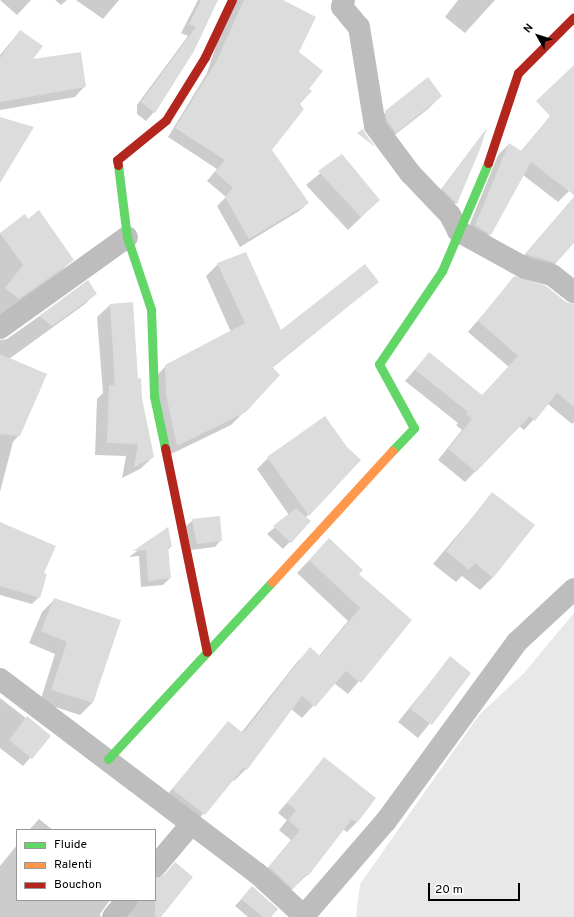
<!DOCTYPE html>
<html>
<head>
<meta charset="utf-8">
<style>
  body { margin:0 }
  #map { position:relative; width:574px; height:917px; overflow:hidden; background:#fff; font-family:Overpass,sans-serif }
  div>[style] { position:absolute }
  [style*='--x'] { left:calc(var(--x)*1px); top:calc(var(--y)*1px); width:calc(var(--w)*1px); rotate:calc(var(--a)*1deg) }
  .green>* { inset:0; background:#e8e8e8 }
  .shadow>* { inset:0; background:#0003 }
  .building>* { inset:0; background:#dcdcdc }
  .street>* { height:22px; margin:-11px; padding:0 11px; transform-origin:11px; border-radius:11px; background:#bdbdbd }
  .fast>* { height:9px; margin:-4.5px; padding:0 4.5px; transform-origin:4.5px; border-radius:4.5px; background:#63d668 }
  .slow>* { height:9px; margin:-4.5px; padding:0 4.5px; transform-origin:4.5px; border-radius:4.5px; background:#ff974d }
  .jam>* { height:9px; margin:-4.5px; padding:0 4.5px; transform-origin:4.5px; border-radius:4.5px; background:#b3261e }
  span { translate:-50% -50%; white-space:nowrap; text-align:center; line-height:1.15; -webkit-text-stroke:3px #fff; paint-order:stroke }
  .legend { position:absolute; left:16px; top:829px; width:140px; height:72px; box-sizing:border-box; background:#fff; border:1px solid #999; margin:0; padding:5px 7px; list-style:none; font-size:12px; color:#000 }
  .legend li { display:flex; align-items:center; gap:8px; height:20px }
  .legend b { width:20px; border:1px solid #999 }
  .north { position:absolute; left:518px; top:16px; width:40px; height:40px; -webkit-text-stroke:3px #fff; paint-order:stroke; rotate:309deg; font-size:11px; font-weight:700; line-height:16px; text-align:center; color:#000 }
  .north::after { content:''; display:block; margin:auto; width:14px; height:18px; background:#000; clip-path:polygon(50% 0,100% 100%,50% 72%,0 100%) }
  .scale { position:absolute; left:428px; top:883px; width:92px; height:18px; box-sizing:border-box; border:2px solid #000; border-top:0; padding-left:5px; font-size:12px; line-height:14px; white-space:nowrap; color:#000; -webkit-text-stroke:3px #fff; paint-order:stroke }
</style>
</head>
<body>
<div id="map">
  <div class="green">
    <div style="clip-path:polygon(574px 613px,574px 917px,356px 917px,360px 884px,479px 715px,524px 673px)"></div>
  </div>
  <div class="shadow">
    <div style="clip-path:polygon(0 0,31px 0,17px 15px)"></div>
    <div style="clip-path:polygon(55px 0,67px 0,61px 5px)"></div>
    <div style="clip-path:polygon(76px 0,119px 0,103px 19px)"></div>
    <div style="clip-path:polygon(198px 0,217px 0,154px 112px,146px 121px,137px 114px,137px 105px,188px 36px,181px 33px)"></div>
    <div style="clip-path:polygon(231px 0,280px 0,308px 89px,270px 149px,308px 203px,299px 211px,240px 247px,217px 206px,226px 197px,207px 181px,217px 169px,168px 137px,207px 73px)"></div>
    <div style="clip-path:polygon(458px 0,495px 0,465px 33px,445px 17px)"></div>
    <div style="clip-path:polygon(20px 31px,31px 60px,85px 86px,75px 97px,0 110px,0 55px)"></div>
    <div style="clip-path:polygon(441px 96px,428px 109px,382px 145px,373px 125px,386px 112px)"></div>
    <div style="clip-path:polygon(552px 115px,574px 137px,574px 186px,558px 202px,523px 175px,490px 234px,479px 245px,465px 236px,498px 155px,509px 144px,520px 152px)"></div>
    <div style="clip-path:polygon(484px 132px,456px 203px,450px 210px,436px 196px)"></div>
    <div style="clip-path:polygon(342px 155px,379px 200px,348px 230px,306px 185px)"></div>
    <div style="clip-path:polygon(574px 197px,574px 241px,556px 263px,542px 276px,514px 267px)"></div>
    <div style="clip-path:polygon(24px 215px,72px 260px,62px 270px,0 315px,0 234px)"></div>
    <div style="clip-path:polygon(218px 264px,281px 331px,378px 282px,272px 368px,244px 412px,231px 425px,165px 457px,154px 378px,166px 366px,231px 332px,206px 276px)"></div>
    <div style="clip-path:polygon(515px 277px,566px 303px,574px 304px,574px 422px,572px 424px,548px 404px,524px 430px,519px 426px,465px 482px,438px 460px,462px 430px,456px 425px,458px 423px,405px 381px,429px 353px,482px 396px,509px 367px,468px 332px)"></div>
    <div style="clip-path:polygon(88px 282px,96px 293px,85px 304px,9px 359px,19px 435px,13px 442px,0 492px,0 340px,7px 339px)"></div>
    <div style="clip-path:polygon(110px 305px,137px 381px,153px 457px,140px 469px,122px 478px,126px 456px,95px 455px,97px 399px,103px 393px,97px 317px)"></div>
    <div style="clip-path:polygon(346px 448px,360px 460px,305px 518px,309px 521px,283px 549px,267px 534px,289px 515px,257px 469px,268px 458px)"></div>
    <div style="clip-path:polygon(492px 494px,493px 577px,480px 590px,462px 576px,456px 582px,433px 564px)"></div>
    <div style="clip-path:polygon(193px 520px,221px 540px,215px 547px,191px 550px,186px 526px)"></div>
    <div style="clip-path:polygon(168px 528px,171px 546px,168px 550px,170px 578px,163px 585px,141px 587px,139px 556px,129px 557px)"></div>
    <div style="clip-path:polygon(0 552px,43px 574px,39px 597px,32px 604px,0 595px)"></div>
    <div style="clip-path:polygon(317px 552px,410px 620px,348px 694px,334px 683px,302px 718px,291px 709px,246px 769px,234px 781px,232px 779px,192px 827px,161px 802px,228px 723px,241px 733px,298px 661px,310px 649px,319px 656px,348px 621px,297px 573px)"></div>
    <div style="clip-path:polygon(54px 600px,119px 621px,92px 703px,80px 715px,40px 702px,55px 654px,29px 643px,42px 612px)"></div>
    <div style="clip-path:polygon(450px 658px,470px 674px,418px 738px,398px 722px)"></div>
    <div style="clip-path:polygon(0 698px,49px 736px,23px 766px,0 748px)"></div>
    <div style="clip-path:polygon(324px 759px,375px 798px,356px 823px,347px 832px,343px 829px,307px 875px,283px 898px,260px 877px,291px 840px,279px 830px,287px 820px,278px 813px)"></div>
    <div style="clip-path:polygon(39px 819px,53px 830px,29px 830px)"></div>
    <div style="clip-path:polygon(17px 845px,17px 900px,110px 900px,100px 914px,101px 917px,0 917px,0 866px)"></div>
    <div style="clip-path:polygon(155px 879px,160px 880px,160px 917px,127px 917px,131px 912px,127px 900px,155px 900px)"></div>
    <div style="clip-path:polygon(246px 894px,270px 917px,248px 917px,235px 906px)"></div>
  </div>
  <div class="building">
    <div style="clip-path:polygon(201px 0,218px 0,194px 51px,155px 113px,141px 102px,196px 27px,189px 24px)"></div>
    <div style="clip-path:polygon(244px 0,283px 0,316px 17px,299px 52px,323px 71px,309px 89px,312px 91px,300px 104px,304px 109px,272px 150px,309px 203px,249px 239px,225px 197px,233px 188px,215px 172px,225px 160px,175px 128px,216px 62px)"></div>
    <div style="clip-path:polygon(20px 30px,43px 46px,33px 59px,81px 52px,86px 87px,0 102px,0 58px)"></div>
    <div style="clip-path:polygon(574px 65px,574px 195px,531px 162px,491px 235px,475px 225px,509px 143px,521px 151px,550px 116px,536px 101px)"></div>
    <div style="clip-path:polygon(428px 77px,442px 96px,396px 133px,387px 121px,385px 111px)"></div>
    <div style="clip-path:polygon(0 117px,34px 127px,0 183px)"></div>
    <div style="clip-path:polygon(487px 128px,480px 149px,457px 204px,442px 189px)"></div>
    <div style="clip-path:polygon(363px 129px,365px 133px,375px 147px,357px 133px)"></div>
    <div style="clip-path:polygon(342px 154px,380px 200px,361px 217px,318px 171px)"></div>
    <div style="clip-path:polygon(574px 198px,574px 243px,556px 263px,525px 254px)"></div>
    <div style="clip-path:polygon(39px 210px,74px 260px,19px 299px,5px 288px,23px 265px,0 233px,25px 214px,28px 219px)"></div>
    <div style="clip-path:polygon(246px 252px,281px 330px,365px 264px,379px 282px,272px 367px,280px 375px,246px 412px,177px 446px,166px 395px,165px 365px,245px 323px,217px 263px)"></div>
    <div style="clip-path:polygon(514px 276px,546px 286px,566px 302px,574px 304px,574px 407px,557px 393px,535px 421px,530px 416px,476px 472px,448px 449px,472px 419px,466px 414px,468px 412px,415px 370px,429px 352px,482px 395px,518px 356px,478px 321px)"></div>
    <div style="clip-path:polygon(88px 280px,97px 294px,52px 326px,39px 316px)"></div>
    <div style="clip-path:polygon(133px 302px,138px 379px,141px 378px,142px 398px,154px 457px,134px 467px,138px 444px,107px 443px,109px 385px,115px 386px,110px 304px)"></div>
    <div style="clip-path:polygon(0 354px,47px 374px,20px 436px,0 434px)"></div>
    <div style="clip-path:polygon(325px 416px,347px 447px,361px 460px,309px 516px,267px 457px)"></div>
    <div style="clip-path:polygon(492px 492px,535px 525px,493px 578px,475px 563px,469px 570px,446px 551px)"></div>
    <div style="clip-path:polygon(296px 508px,311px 521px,291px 543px,273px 526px)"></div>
    <div style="clip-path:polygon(220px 516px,222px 541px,197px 544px,192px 519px)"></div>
    <div style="clip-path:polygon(0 522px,56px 546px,44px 573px,47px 574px,40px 598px,0 586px)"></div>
    <div style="clip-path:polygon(168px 527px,172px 547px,168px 547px,171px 578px,148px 581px,146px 550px,133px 551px)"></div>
    <div style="clip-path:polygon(329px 538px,363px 570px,359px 574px,412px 620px,361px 683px,346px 671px,315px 707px,302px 696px,247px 770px,244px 767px,205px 815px,172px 789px,228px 721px,243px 733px,310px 647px,320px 656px,360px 608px,309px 560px)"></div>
    <div style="clip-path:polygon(54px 598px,121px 620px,93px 703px,51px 690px,67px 642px,41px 631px)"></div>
    <div style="clip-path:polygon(450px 656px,471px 673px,432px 725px,410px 709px)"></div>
    <div style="clip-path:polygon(27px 716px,51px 736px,32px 759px,9px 740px)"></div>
    <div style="clip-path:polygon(324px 757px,376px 798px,357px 823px,352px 819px,308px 876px,306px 874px,293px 889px,269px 867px,300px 830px,288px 820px,296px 810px,287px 803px)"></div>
    <div style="clip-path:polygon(175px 862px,193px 877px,161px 917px,155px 917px,155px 879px,164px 875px)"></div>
    <div style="clip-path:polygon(252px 886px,278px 909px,271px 917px,263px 917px,241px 899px)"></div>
  </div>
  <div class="street">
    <div style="--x:344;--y:0;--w:7;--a:106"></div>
    <div style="--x:342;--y:7;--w:26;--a:50"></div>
    <div style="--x:359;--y:27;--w:100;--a:80.8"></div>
    <div style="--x:375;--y:126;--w:59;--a:53.3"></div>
    <div style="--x:410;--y:173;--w:58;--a:46.4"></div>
    <div style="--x:450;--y:215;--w:18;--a:63"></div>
    <div style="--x:458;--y:231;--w:77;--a:28.9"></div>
    <div style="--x:525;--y:268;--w:28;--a:15"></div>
    <div style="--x:552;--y:275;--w:28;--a:38"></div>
    <div style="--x:0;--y:328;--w:156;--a:-35.6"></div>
    <div style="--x:0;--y:679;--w:323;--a:37.1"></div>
    <div style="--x:258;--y:874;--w:62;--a:42.4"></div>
    <div style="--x:155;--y:867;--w:57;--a:-49.9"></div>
    <div style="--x:113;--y:917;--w:22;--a:-51"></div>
    <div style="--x:303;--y:917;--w:127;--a:-49.2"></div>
    <div style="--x:386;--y:821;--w:222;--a:-53.8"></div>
    <div style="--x:517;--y:642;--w:78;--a:-42.9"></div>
  </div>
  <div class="fast">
    <div style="--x:118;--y:165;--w:73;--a:82.9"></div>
    <div style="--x:127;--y:237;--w:76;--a:71.6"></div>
    <div style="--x:151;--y:309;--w:87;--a:88"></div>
    <div style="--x:154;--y:396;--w:53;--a:78.1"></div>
    <div style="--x:392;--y:451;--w:32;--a:-46"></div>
    <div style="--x:414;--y:428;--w:73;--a:-118.7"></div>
    <div style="--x:379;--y:364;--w:112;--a:-55.9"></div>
    <div style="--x:442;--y:271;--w:117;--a:-66.9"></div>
    <div style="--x:108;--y:759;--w:241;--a:-47.2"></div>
  </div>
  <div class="slow">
    <div style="--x:272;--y:582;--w:178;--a:-47.5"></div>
  </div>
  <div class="jam">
    <div style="--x:488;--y:163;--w:95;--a:-71.6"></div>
    <div style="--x:518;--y:73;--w:79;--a:-45"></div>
    <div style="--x:118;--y:165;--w:5;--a:-101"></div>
    <div style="--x:117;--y:160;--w:63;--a:-39.2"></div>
    <div style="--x:166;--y:120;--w:74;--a:-58.2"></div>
    <div style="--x:205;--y:57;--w:63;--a:-64.7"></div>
    <div style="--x:165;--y:448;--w:208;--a:78.4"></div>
  </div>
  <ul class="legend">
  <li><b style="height:5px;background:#63d668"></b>Fluide</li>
  <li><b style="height:5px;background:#ff974d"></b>Ralenti</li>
  <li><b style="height:5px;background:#b3261e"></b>Bouchon</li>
  </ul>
  <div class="north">N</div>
  <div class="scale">20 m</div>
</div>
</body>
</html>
